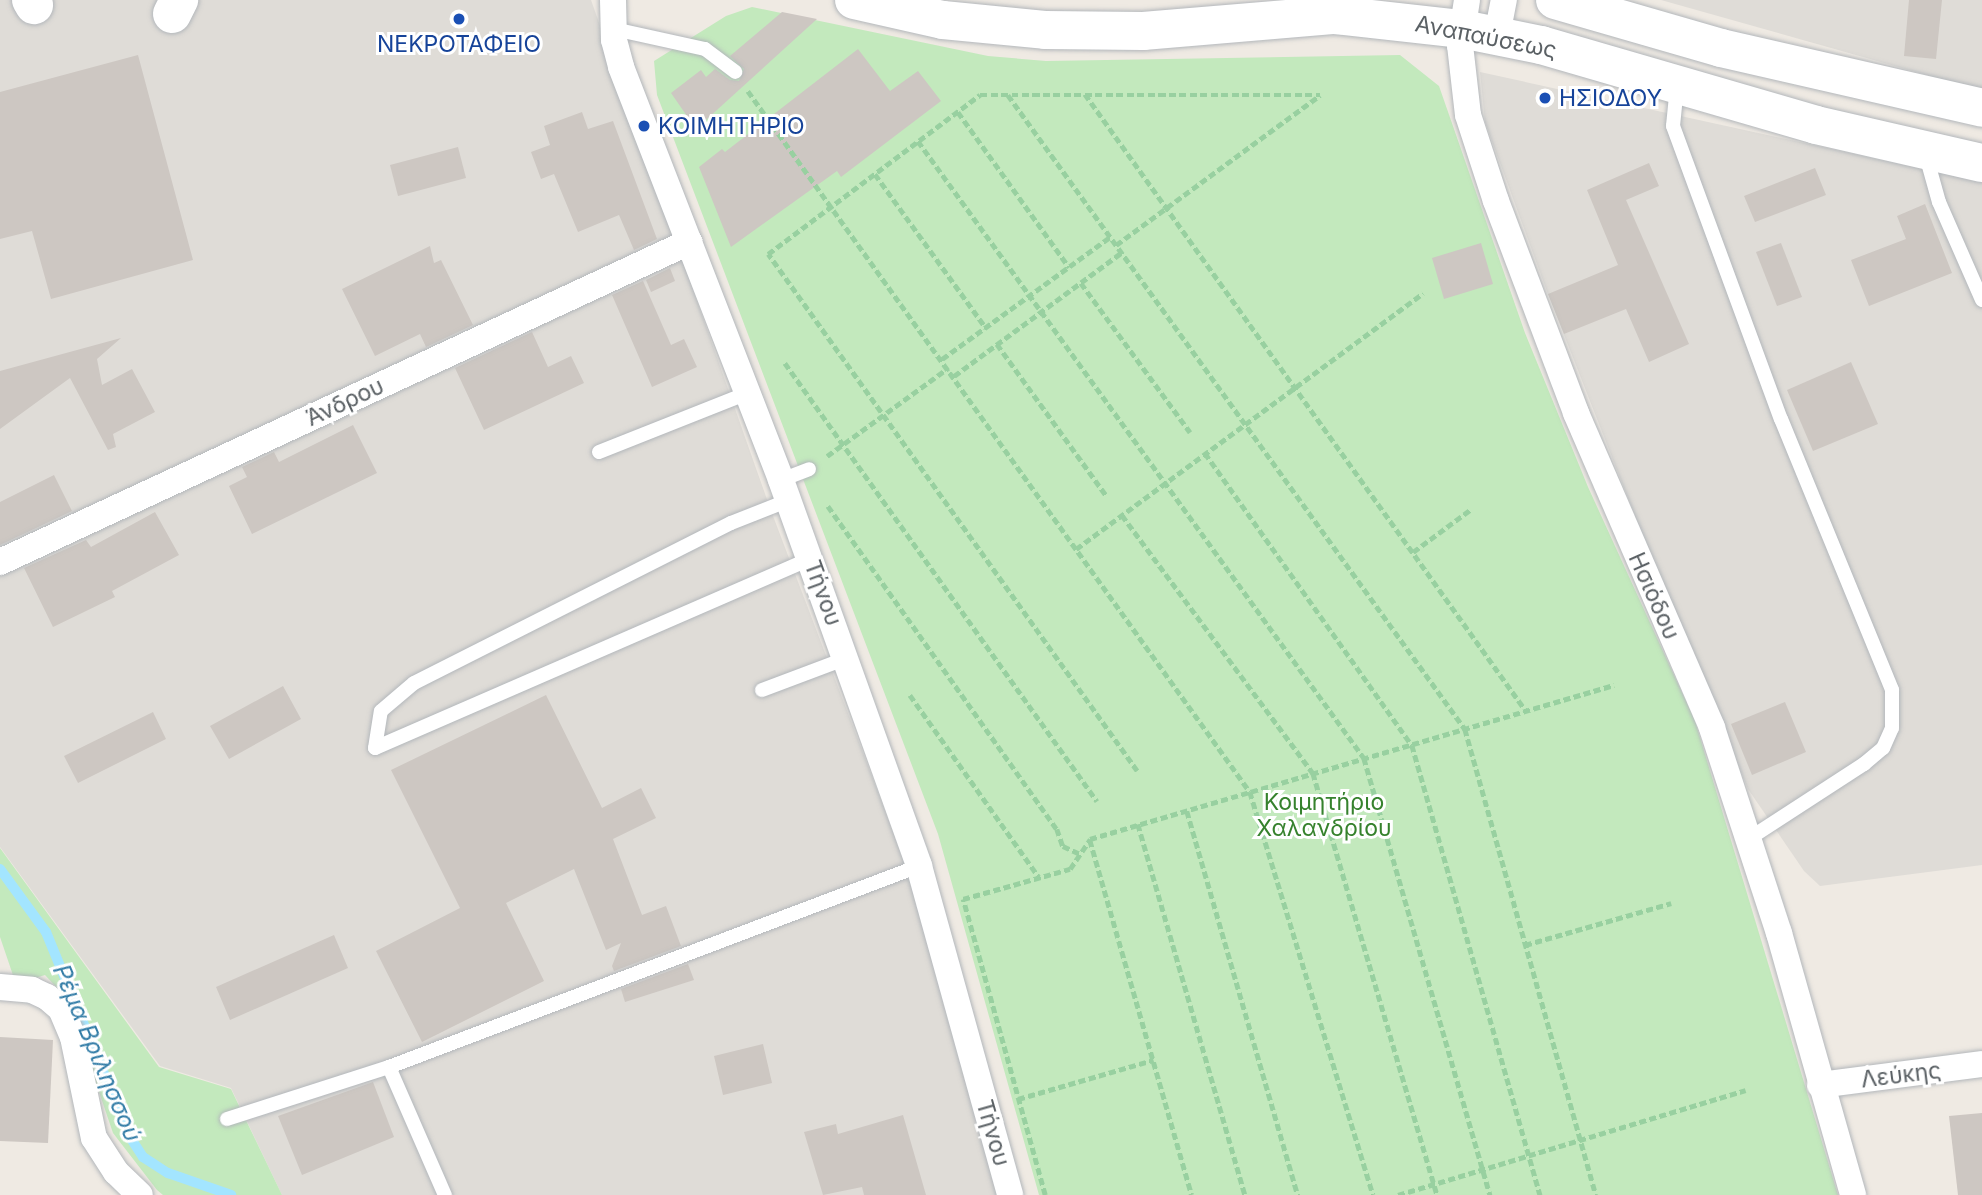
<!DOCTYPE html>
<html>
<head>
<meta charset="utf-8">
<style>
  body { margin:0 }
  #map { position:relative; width:1982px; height:1195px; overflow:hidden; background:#efeae3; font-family:Inter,sans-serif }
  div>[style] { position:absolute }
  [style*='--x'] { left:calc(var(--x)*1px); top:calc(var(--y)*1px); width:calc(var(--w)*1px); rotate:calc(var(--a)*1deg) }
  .industrial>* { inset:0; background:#dfdcd7 }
  .green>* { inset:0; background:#c3e9bd }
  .stream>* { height:10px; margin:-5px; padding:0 5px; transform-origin:5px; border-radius:5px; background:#a3e5ff }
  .building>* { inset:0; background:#cdc7c2 }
  .path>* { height:4.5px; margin-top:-2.25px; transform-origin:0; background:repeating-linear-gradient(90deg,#98d0a0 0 7px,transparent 0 10.5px) }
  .roads { filter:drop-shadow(0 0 2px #b3b7bb) drop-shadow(0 0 2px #b3b7bb) }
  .service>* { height:14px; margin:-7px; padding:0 7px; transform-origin:7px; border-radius:7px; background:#fff }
  .minor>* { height:26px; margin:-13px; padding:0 13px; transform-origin:13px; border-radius:13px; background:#fff }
  .secondary>* { height:38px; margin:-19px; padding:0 19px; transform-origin:19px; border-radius:19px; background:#fff }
  .dots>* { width:19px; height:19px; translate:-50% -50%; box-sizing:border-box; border:4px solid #fff; border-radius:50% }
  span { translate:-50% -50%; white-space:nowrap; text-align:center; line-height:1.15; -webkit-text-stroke:6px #fff; paint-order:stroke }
  .street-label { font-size:23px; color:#5b6165 }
  .transit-label { font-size:23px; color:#164399 }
  .left { translate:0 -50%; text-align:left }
  .park-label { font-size:23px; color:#36822d }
  .water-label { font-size:24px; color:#337da7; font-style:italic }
</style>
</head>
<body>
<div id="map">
  <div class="industrial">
    <div style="clip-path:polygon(0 0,591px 0,770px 508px,909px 874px,1002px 1195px,282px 1195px,231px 1088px,160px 1066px,0 847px)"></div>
    <div style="clip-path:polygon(1661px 0,1982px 0,1982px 89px,1948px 81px)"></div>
    <div style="clip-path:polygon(1480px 72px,1982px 182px,1982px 865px,1820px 886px,1804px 871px,1748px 789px,1650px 554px,1548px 294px,1485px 122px)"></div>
  </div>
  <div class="green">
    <div style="clip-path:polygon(752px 7px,988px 56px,1046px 61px,1400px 55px,1439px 86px,1525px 333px,1588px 487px,1695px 721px,1838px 1195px,1039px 1195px,938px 834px,657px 95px,654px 61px,726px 16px)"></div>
    <div style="clip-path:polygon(0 848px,159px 1067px,231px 1089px,282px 1195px,163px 1195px,157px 1190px,113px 1133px,79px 1033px,59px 990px,45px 975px,16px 984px,0 937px)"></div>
  </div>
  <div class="stream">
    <div style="--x:0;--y:869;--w:78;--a:53.9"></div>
    <div style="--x:46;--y:932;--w:222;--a:67.7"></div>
    <div style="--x:130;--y:1137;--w:24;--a:57"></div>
    <div style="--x:143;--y:1157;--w:30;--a:33"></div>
    <div style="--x:168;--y:1173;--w:67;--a:19.2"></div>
  </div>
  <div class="building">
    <div style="clip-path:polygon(1909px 0,1942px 0,1936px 59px,1904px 56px)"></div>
    <div style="clip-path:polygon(782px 12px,817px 19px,696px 129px,671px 93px,701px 70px,706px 77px,715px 69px,730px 80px,739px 81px,744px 69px,730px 56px)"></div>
    <div style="clip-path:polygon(858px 49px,890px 91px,918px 71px,941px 101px,841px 177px,837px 171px,731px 247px,699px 167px,722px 149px,725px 152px)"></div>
    <div style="clip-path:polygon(138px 55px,193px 260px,51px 299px,32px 231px,0 239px,0 92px)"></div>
    <div style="clip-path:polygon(582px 112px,588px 129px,613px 121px,657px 239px,634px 250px,619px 215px,578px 232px,554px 174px,541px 179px,531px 152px,550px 145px,544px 126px)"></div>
    <div style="clip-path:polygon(458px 147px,466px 178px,398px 196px,390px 165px)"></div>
    <div style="clip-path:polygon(1649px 163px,1659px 186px,1626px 200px,1689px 344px,1649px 362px,1626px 309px,1564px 334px,1548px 294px,1618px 265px,1587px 190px)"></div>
    <div style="clip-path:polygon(1815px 168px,1826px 195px,1755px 222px,1744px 196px)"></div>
    <div style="clip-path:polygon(1925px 204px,1952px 273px,1869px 306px,1851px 260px,1906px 239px,1897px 216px)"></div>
    <div style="clip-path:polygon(1481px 243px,1493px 284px,1444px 299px,1432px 258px)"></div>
    <div style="clip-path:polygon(1781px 243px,1802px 297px,1777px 306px,1756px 252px)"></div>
    <div style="clip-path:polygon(430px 246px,434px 263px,441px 260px,473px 325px,426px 347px,420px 334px,375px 356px,342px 289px)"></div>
    <div style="clip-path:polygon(670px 268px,675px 281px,651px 292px,646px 280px)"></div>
    <div style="clip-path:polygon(643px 281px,671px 345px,684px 339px,697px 367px,652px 387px,612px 295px)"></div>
    <div style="clip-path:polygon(532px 332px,548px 367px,571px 356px,584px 383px,484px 430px,455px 368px)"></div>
    <div style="clip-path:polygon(121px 338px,97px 359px,102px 385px,132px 369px,155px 412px,113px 434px,116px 447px,108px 450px,70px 378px,0 429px,0 371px)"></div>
    <div style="clip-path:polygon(1851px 362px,1878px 424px,1813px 451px,1787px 390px)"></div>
    <div style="clip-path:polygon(353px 425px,377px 473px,252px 534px,229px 486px,247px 477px,242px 467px,274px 452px,279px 462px)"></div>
    <div style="clip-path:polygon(54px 475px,72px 511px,0 545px,0 502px)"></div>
    <div style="clip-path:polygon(155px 512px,179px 555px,112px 591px,115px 597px,53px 627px,24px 568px,86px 540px,91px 547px)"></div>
    <div style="clip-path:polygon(283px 686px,301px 719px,229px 759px,210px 726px)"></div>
    <div style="clip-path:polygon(546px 695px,602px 808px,641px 788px,656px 818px,613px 839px,642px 915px,666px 906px,681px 946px,614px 971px,612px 966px,621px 943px,606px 950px,574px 869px,506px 903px,544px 981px,422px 1042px,376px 951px,460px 908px,391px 770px)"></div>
    <div style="clip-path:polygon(1785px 702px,1806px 752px,1752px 775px,1731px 724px)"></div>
    <div style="clip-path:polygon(153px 712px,166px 739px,78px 783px,64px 756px)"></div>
    <div style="clip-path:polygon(334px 935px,348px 968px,230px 1020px,216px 987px)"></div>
    <div style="clip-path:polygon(688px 964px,694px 980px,625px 1002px,621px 989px)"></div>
    <div style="clip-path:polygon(0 1037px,53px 1040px,48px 1143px,0 1141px)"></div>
    <div style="clip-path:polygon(763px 1044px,772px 1083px,723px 1095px,714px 1056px)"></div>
    <div style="clip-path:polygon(373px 1082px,394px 1137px,302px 1175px,278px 1116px)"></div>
    <div style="clip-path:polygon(1982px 1113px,1982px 1195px,1958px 1195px,1949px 1116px)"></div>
    <div style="clip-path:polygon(903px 1115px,926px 1195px,864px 1195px,862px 1187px,823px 1195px,804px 1132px,836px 1124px,838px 1134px)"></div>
  </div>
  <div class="path">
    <div style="--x:748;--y:91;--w:862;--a:54.39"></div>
    <div style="--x:1250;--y:792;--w:421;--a:73"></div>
    <div style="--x:1085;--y:94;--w:758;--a:54.44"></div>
    <div style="--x:1008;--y:95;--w:782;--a:54.22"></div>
    <div style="--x:1465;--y:729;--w:484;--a:74.3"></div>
    <div style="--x:958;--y:112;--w:191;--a:54.4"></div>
    <div style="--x:918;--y:141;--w:761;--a:54.14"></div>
    <div style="--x:1364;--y:758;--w:455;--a:73.9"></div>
    <div style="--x:875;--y:174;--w:190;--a:54.2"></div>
    <div style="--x:1116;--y:245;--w:253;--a:-36.3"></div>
    <div style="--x:1081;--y:283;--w:185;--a:53.8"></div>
    <div style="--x:997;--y:344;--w:186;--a:54.2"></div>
    <div style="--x:942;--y:359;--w:208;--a:-36"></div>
    <div style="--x:785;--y:363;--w:538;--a:54.54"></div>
    <div style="--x:954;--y:376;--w:207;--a:-36.4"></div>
    <div style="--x:1205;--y:453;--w:358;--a:54.7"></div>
    <div style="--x:1412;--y:745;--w:468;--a:74.1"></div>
    <div style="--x:827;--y:456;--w:150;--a:-36"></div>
    <div style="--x:828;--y:506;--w:396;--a:54.7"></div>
    <div style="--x:1057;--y:829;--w:18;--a:71"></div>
    <div style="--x:1063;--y:846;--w:19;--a:25"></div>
    <div style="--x:1122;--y:515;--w:321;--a:53.5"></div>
    <div style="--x:1313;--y:773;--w:440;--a:73.6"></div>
    <div style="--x:1076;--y:549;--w:431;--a:-36.4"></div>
    <div style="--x:1413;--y:552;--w:71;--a:-36.4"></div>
    <div style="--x:910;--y:695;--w:223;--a:54.7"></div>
    <div style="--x:1137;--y:771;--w:635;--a:-125.52"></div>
    <div style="--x:768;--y:254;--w:265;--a:-36.9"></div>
    <div style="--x:980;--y:95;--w:340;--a:0"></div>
    <div style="--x:1187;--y:811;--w:400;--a:73.9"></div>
    <div style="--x:1138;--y:824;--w:386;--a:73.9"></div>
    <div style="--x:1090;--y:840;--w:369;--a:74"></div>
    <div style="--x:1525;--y:945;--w:152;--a:-16"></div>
    <div style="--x:1018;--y:1099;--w:141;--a:-16.1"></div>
    <div style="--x:1045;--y:1195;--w:307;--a:-105.5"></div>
    <div style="--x:963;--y:899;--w:111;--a:-15.7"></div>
    <div style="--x:1070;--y:869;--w:36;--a:-56"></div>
    <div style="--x:1090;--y:839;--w:546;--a:-16.38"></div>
    <div style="--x:1398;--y:1195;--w:363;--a:-16.8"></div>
  </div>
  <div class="roads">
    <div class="service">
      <div style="--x:614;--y:29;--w:93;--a:12.4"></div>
      <div style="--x:705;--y:49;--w:38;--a:37"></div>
      <div style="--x:1677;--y:86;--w:40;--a:95.7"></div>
      <div style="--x:1673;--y:126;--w:312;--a:69.8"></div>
      <div style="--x:1781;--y:419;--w:293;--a:67.7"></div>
      <div style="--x:1892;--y:690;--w:38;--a:90"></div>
      <div style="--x:1892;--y:728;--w:22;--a:114"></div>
      <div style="--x:1883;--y:748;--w:25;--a:140"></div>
      <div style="--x:1864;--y:764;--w:136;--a:147"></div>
      <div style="--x:1925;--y:152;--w:52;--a:74.4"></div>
      <div style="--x:1939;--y:202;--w:107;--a:66.3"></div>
      <div style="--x:599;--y:452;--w:160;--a:-21.6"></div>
      <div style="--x:781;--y:480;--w:30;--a:-21"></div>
      <div style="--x:762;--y:690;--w:91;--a:-20.6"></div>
      <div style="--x:375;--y:748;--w:37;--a:-81"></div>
      <div style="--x:381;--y:711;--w:43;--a:-40.3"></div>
      <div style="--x:414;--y:683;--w:355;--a:-26.8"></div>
      <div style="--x:731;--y:523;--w:62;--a:-21.6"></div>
      <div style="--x:375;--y:748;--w:474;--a:-23.5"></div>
      <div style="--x:389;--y:1067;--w:140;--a:66.4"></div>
      <div style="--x:227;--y:1119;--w:170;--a:-17.8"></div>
      <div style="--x:389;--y:1067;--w:567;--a:-20.77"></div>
    </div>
    <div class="minor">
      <div style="--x:613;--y:0;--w:40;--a:88.6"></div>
      <div style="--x:614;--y:40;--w:28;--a:75"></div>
      <div style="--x:621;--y:67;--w:443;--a:68.8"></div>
      <div style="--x:781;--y:480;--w:410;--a:70.3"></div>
      <div style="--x:919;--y:866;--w:341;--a:74.5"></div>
      <div style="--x:1467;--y:0;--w:46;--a:98.8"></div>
      <div style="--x:1460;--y:45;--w:70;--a:83.5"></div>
      <div style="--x:1468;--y:115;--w:90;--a:72"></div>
      <div style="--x:1496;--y:201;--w:227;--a:69.3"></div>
      <div style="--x:1576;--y:413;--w:343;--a:66.6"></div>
      <div style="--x:1712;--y:728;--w:216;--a:71.9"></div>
      <div style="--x:1779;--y:933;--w:272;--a:74.2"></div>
      <div style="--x:1497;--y:35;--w:36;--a:-79"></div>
      <div style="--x:0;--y:562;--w:760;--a:-24.91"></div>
      <div style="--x:0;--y:987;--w:32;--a:5"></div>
      <div style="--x:32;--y:990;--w:17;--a:25"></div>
      <div style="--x:47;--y:997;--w:18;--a:41"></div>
      <div style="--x:61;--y:1009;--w:30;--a:67"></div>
      <div style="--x:73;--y:1037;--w:103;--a:78.3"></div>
      <div style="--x:94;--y:1138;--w:40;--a:57.1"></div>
      <div style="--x:116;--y:1172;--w:33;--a:44"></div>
      <div style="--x:1820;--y:1085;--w:163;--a:-7.4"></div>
    </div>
    <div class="secondary">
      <div style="--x:31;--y:0;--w:6;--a:59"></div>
      <div style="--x:854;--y:0;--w:91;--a:12.7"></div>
      <div style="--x:943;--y:20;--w:102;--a:5.6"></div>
      <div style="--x:1045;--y:30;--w:98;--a:0.6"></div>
      <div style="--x:1143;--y:31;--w:193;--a:-4.8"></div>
      <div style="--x:1335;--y:15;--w:128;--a:6.3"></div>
      <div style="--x:1462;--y:29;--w:81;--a:11.4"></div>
      <div style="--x:1541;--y:45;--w:286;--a:16.2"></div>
      <div style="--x:1816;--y:125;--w:170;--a:12.9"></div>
      <div style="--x:1555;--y:0;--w:173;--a:16.1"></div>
      <div style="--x:1721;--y:48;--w:268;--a:12.9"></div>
      <div style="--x:172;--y:14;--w:16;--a:-63"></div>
    </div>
  </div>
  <div class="dots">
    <div style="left:459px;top:19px;background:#1a4fb4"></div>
    <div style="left:1545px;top:98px;background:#1a4fb4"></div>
    <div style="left:644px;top:126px;background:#1a4fb4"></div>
  </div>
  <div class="street-label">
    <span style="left:1486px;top:37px;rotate:11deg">Αναπαύσεως</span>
    <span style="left:345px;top:402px;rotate:-25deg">Άνδρου</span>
    <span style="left:823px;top:593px;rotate:70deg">Τήνου</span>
    <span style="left:1654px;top:596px;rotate:66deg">Ησιόδου</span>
    <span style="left:1901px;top:1075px;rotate:-7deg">Λεύκης</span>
    <span style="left:993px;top:1133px;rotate:74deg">Τήνου</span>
  </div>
  <div class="transit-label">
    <span style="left:459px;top:44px">ΝΕΚΡΟΤΑΦΕΙΟ</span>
    <span class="left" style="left:1559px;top:98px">ΗΣΙΟΔΟΥ</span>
    <span class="left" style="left:658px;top:126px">ΚΟΙΜΗΤΗΡΙΟ</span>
  </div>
  <div class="park-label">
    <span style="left:1324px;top:815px">Κοιμητήριο<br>Χαλανδρίου</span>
  </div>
  <div class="water-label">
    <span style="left:97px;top:1053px;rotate:67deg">Ρέμα Βριλησσού</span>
  </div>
</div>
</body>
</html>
